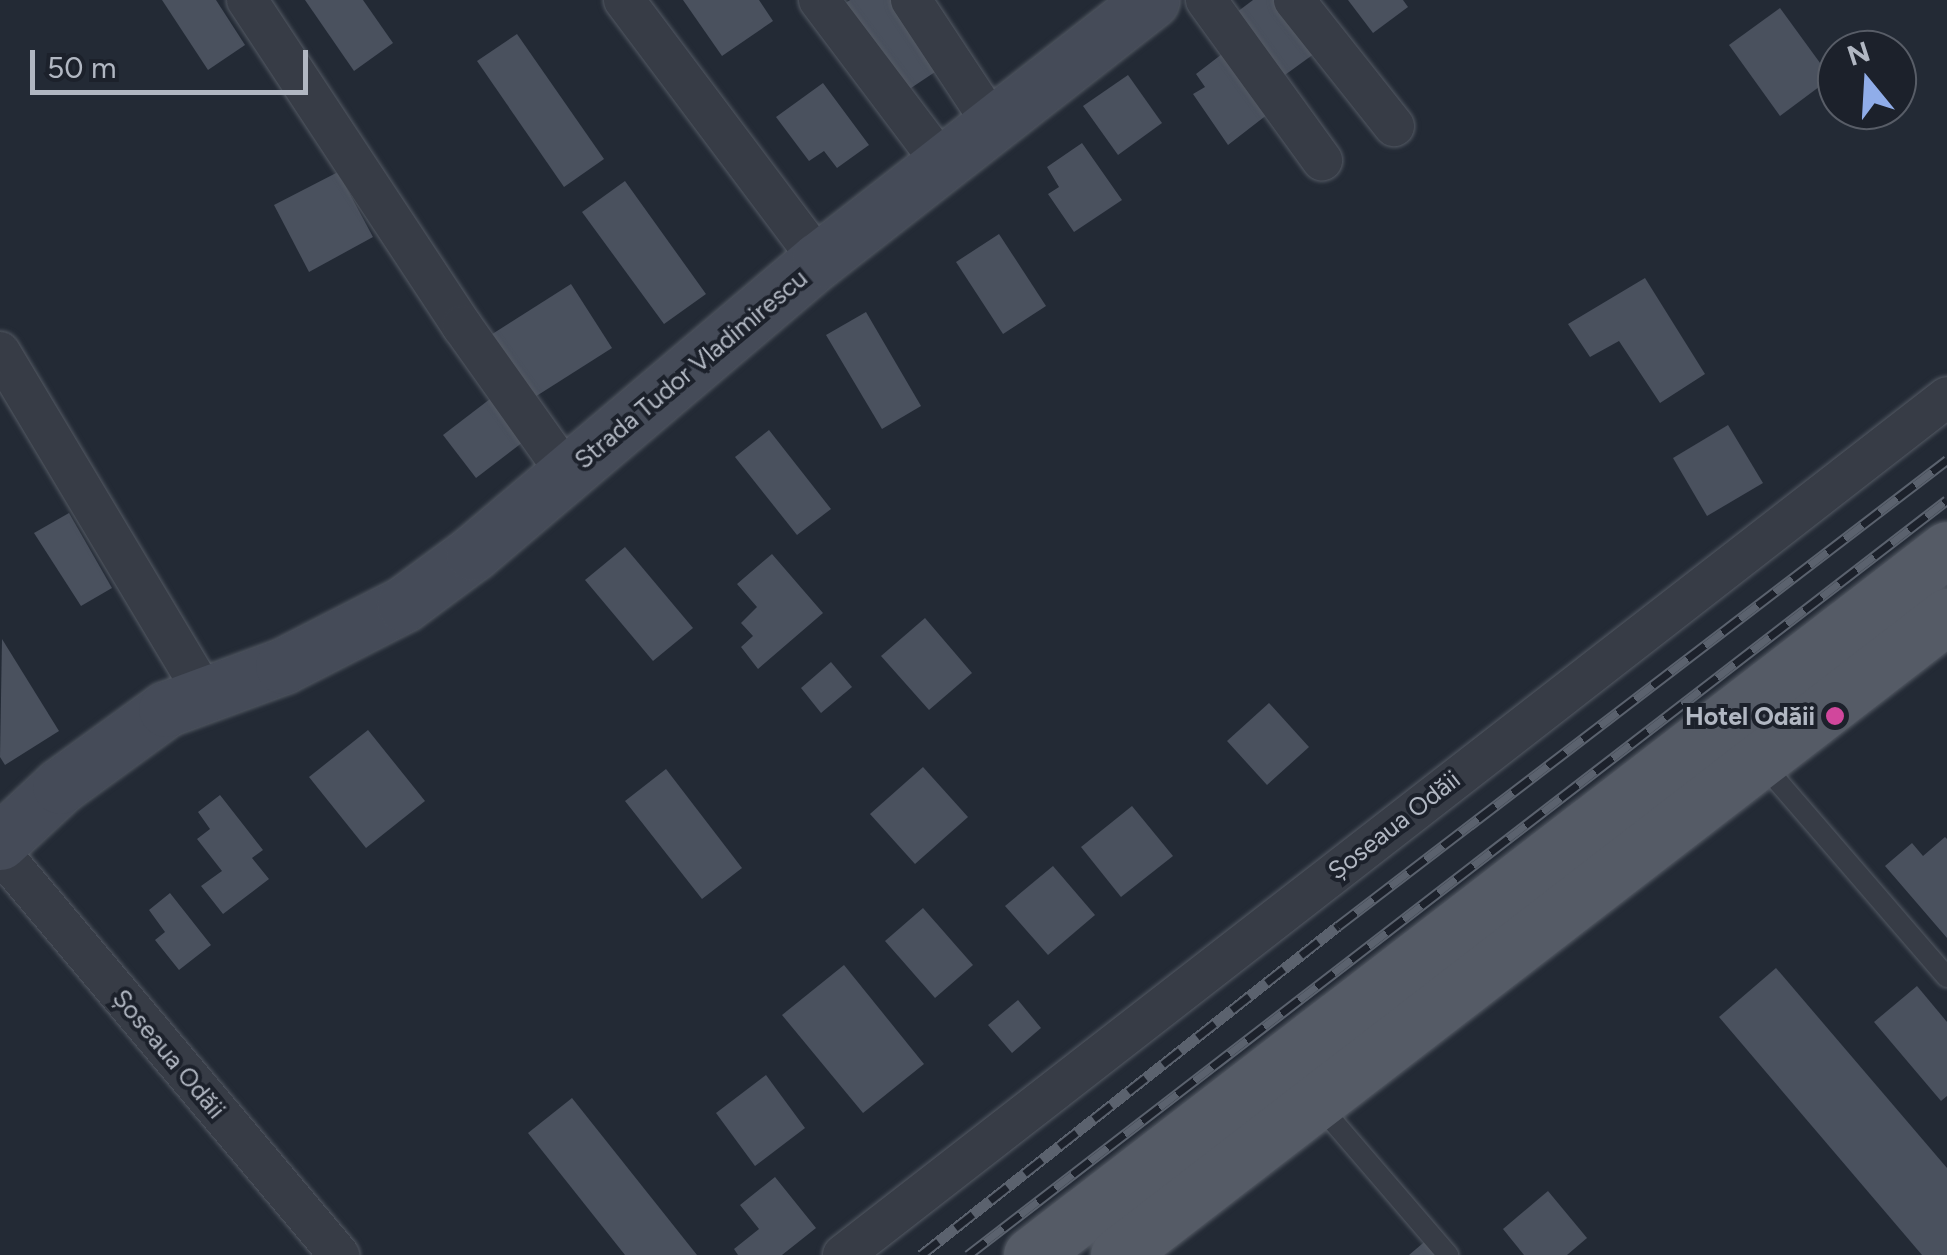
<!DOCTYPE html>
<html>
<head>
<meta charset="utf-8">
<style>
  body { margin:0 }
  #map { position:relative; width:1947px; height:1255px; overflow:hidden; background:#232a35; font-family:Figtree,sans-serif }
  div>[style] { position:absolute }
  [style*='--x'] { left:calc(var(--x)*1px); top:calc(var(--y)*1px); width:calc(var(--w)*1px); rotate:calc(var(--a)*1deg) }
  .building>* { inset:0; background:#4a515e }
  .roads { filter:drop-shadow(0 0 2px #545a64) drop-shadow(0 0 2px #545a64) }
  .lane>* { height:20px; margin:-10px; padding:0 10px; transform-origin:10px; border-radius:10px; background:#373c46 }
  .street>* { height:40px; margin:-20px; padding:0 20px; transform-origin:20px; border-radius:20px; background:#373c46 }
  .secondary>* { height:55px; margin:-27.5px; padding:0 27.5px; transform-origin:27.5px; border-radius:27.5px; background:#454b58 }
  .primary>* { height:55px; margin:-27.5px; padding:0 27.5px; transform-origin:27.5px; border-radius:27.5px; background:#555b66 }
  .rail>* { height:11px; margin-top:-5.5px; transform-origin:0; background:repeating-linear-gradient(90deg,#1c212b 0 22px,#5b626e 0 44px); box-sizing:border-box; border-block:2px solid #5b626e }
  .dots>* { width:28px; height:28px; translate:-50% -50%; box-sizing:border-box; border:5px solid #1c212b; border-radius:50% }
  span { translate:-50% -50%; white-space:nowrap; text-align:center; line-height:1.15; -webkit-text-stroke:8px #1c212b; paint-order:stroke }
  .street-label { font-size:25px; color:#b1b7c2 }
  .poi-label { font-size:25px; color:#b1b7c2; font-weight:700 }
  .right { translate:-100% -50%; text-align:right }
  .north { position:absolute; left:1817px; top:30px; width:100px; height:100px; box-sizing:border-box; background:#1c212b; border:2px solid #585d67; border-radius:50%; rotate:342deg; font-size:28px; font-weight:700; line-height:40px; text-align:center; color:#b1b7c2 }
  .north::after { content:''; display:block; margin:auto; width:35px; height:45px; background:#90ade9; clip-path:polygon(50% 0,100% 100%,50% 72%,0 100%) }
  .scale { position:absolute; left:30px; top:50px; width:278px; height:45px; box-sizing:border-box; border:5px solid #b1b7c2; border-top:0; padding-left:12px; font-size:30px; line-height:35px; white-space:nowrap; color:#b1b7c2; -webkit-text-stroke:8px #1c212b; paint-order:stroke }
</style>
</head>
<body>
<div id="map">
  <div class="building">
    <div style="clip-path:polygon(162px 0,216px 0,245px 45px,208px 70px)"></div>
    <div style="clip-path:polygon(305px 0,363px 0,393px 43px,354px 71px)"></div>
    <div style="clip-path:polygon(683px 0,759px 0,773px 21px,722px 56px)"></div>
    <div style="clip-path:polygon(850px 0,891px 0,938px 70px,905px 92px,844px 4px)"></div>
    <div style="clip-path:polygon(1253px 0,1278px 0,1318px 51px,1278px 80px,1229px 18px)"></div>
    <div style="clip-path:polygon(1348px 0,1403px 0,1408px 7px,1373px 33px)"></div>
    <div style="clip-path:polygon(1780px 8px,1831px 78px,1780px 116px,1729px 45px)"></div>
    <div style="clip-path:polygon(517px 34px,604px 159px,564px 187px,477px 61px)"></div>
    <div style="clip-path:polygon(1222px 54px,1268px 114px,1228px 145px,1193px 94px,1205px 87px,1196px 74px)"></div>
    <div style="clip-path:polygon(1128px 75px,1162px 123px,1118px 155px,1083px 106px)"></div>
    <div style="clip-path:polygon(823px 83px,869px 145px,837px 168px,824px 151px,809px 161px,776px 117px)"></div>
    <div style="clip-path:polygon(1082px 143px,1122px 200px,1074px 232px,1048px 194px,1059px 187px,1047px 167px)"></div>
    <div style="clip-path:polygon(338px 172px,373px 237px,309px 272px,274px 205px)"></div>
    <div style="clip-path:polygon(625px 181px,706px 294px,664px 324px,582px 212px)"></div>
    <div style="clip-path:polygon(999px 234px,1046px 306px,1003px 334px,956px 262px)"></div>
    <div style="clip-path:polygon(1645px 278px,1705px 374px,1660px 403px,1619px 341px,1590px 357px,1568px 324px)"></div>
    <div style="clip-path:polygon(571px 284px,612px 348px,527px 402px,486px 338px)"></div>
    <div style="clip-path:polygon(866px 312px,921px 406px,882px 429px,826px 335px)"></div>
    <div style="clip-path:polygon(490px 399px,523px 442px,476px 478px,443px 435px)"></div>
    <div style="clip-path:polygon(1728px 425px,1763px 483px,1707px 516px,1673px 458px)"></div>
    <div style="clip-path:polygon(769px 430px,831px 509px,797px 535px,735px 457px)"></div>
    <div style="clip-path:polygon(69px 513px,112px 588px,81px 606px,34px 533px)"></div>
    <div style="clip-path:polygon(625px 547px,693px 628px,653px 661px,585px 580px)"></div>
    <div style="clip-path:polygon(772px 554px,823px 613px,758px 669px,741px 647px,753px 636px,741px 623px,757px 607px,737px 584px)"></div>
    <div style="clip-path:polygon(925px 618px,972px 673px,929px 710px,881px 656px)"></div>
    <div style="clip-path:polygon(2px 639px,59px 731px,5px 765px,0 757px)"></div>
    <div style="clip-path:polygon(831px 662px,852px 687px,821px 713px,801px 688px)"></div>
    <div style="clip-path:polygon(1269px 703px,1309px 747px,1267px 785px,1227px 741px)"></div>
    <div style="clip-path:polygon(368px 730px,425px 801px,366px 848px,309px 777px)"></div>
    <div style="clip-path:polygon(923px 767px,968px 817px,915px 864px,870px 814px)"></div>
    <div style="clip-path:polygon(666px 769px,742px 868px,702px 899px,625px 801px)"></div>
    <div style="clip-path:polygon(220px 795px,263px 850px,252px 858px,269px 879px,223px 914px,201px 886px,222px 871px,197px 839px,210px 829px,198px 812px)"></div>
    <div style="clip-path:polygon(1132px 806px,1173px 856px,1121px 897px,1081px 847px)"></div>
    <div style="clip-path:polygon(1945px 837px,1947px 839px,1947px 938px,1885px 866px,1912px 843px,1923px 856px)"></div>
    <div style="clip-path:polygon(1053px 866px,1095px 915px,1048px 955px,1005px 906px)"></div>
    <div style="clip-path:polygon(170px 893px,211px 945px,179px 970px,155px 940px,165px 932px,149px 910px)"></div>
    <div style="clip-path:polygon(923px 908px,973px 965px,935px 998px,885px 941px)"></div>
    <div style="clip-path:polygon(844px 965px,924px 1064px,863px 1113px,782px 1015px)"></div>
    <div style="clip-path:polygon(1776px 968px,1947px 1168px,1947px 1255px,1922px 1255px,1719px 1017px)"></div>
    <div style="clip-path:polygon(1917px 986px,1947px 1022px,1947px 1096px,1941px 1101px,1874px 1022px)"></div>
    <div style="clip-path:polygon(1018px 1000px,1041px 1028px,1012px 1053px,988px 1025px)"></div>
    <div style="clip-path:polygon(766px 1075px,805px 1128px,755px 1166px,716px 1113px)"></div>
    <div style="clip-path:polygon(572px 1098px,697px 1255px,625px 1255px,528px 1133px)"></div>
    <div style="clip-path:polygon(775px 1177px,816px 1228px,782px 1255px,738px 1255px,734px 1249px,759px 1229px,740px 1205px)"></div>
    <div style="clip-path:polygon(1548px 1191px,1587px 1238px,1567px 1255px,1524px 1255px,1503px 1229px)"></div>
    <div style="clip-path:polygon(1429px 1238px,1443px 1255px,1409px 1255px)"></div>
  </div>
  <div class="roads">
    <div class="lane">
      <div style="--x:1762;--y:763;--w:283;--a:49.2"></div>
      <div style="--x:1319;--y:1105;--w:198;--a:49.3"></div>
    </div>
    <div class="street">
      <div style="--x:247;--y:0;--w:391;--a:56.6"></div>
      <div style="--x:462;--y:326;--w:181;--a:54.6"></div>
      <div style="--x:624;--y:0;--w:325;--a:53.1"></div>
      <div style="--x:819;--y:0;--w:203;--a:53"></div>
      <div style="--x:911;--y:0;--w:147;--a:56.6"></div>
      <div style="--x:1206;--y:0;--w:198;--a:54.1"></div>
      <div style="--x:1294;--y:0;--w:161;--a:51.6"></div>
      <div style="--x:0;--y:352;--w:397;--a:59.1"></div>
      <div style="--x:0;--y:852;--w:527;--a:49.93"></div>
      <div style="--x:843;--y:1255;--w:1398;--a:-37.85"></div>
    </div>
    <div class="secondary">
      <div style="--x:0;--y:842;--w:82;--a:-43"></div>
      <div style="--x:60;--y:786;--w:131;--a:-36"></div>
      <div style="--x:166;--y:709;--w:125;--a:-20.2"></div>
      <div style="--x:283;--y:666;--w:136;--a:-27.1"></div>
      <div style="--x:404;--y:604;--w:86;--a:-36.5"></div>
      <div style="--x:473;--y:553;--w:453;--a:-40.3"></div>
      <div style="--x:819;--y:260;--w:422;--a:-38"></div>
    </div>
    <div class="primary">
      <div style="--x:1031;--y:1255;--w:1156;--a:-37.62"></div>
      <div style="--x:1118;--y:1255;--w:1047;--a:-37.63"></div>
    </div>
  </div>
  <div class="rail">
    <div style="--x:921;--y:1255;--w:531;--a:-38.27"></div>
    <div style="--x:1338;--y:926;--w:767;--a:-37.42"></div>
    <div style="--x:968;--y:1255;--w:1236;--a:-37.64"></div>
  </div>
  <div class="dots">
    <div style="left:1835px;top:716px;background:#d1479c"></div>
  </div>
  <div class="street-label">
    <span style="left:691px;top:369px;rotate:-40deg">Strada Tudor Vladimirescu</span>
    <span style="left:1394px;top:825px;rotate:-38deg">Șoseaua Odăii</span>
    <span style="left:169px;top:1054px;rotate:50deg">Șoseaua Odăii</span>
  </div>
  <div class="poi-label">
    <span class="right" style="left:1815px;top:716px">Hotel Odăii</span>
  </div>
  <div class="north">N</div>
  <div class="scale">50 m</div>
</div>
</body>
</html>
